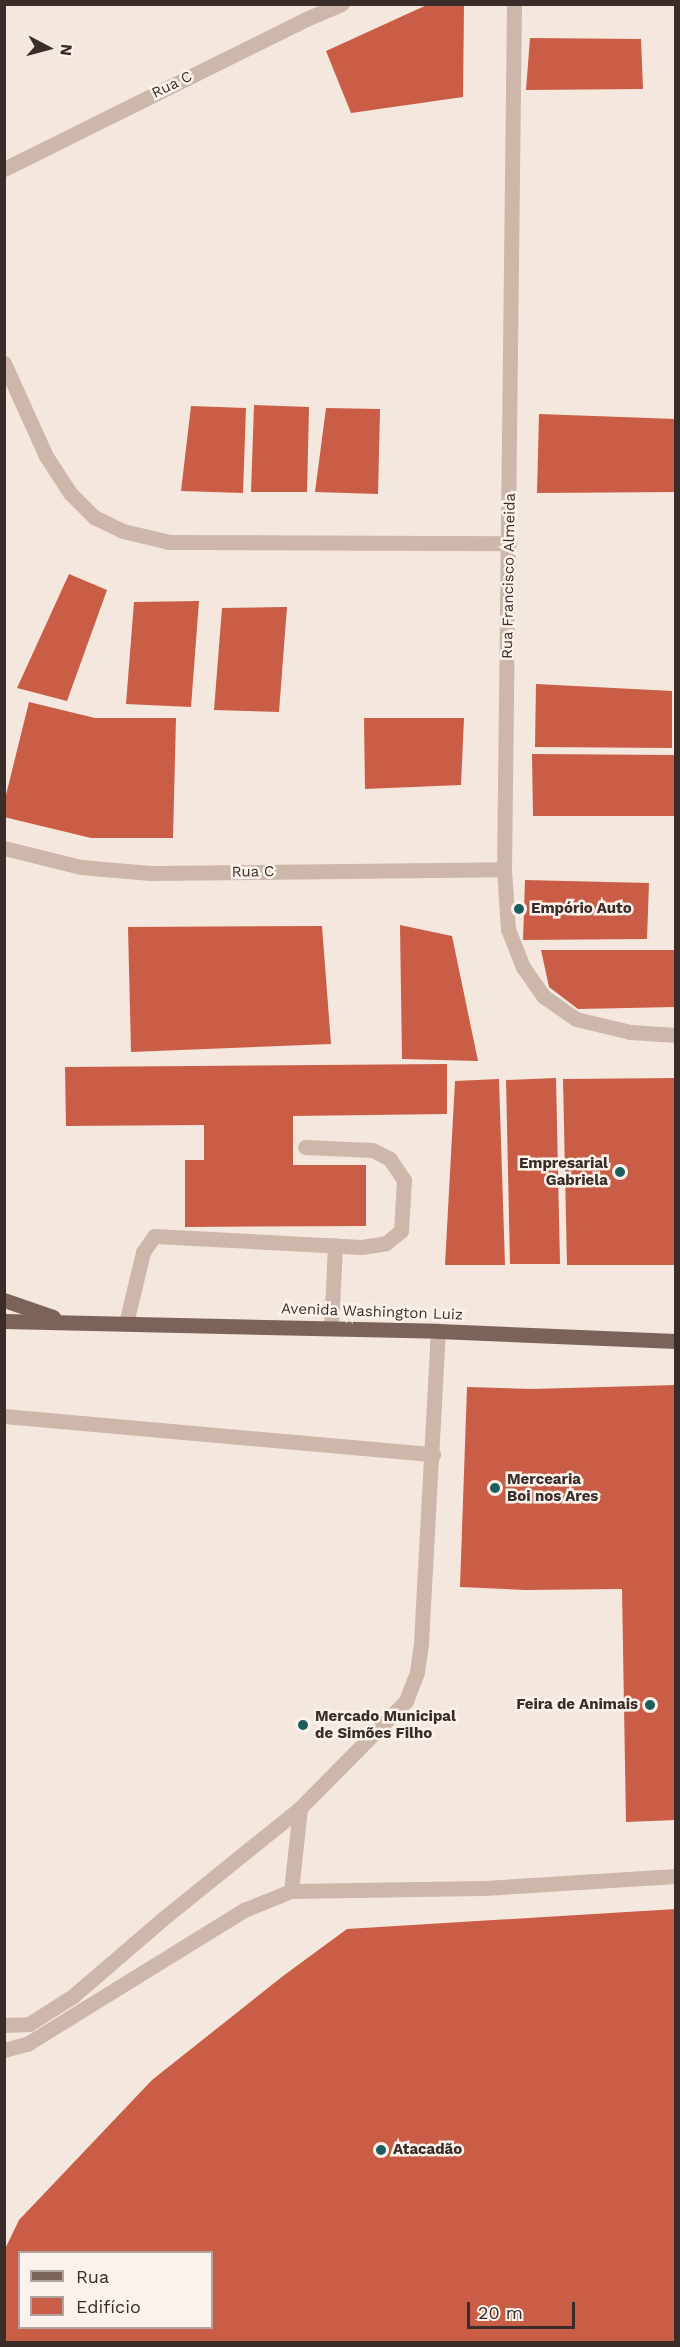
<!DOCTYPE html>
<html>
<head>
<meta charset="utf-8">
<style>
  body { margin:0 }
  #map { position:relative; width:680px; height:2347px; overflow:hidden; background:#f4e8de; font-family:"Work Sans",sans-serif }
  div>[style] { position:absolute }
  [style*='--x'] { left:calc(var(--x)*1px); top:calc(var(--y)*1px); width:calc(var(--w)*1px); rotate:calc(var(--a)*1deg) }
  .building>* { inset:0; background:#ca5d46 }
  .minor>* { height:15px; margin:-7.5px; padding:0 7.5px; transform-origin:7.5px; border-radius:7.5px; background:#cdb7aa }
  .major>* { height:15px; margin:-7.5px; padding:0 7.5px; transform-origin:7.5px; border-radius:7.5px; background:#7c635a }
  .dots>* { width:16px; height:16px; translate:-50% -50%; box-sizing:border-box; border:3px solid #fbf3eb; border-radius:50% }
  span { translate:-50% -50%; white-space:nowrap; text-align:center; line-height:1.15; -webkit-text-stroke:5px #fbf3eb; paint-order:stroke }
  .street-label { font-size:15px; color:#3a2d29 }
  .poi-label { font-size:15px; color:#3a2d29; font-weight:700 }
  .left { translate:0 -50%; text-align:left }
  .right { translate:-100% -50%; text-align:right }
  .frame { position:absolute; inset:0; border:6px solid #3a2d29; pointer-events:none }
  .legend { position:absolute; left:18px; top:2251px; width:195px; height:78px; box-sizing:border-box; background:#fbf3eb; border:2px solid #aea49d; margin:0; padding:8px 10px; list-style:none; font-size:18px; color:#3a2d29 }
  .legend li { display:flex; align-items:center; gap:12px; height:30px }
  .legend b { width:30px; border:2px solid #aea49d }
  .north { position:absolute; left:18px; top:18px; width:60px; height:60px; -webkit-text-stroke:4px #fbf3eb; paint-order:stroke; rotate:96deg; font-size:16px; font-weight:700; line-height:24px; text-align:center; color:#3a2d29 }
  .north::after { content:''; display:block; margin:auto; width:21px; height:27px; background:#3a2d29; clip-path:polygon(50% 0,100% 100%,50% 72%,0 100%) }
  .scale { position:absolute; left:467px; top:2302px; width:108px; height:27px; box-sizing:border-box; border:3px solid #3a2d29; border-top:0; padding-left:8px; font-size:18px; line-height:21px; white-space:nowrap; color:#3a2d29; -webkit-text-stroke:4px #fbf3eb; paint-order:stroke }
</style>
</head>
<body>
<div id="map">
  <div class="building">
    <div style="clip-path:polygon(429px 4px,464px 4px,463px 97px,351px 113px,326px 51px)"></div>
    <div style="clip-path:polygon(530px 38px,641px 39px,643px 89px,526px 90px)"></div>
    <div style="clip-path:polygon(254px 405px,309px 407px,307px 492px,251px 492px)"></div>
    <div style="clip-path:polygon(191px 406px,246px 408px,243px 493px,181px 491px)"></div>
    <div style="clip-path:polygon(326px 408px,380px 409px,378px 494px,315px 492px)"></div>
    <div style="clip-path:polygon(539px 414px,676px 419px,676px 492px,537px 493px)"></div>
    <div style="clip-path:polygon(69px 574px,107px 590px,67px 701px,17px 688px)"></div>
    <div style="clip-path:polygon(199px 601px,191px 707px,126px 704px,134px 602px)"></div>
    <div style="clip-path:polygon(287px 607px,279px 712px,214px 710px,222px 608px)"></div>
    <div style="clip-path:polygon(536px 684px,672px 691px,672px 748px,535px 747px)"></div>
    <div style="clip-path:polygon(29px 702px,95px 718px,176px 718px,173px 838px,91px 838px,4px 817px,4px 803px)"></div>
    <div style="clip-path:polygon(364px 718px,464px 718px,461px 785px,365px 789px)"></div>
    <div style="clip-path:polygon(532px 754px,676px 755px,675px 816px,533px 816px)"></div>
    <div style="clip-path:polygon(525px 880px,649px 883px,647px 939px,523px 940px)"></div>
    <div style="clip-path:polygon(400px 925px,452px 936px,478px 1061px,402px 1059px)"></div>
    <div style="clip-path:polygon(322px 926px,331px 1044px,131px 1052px,128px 927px)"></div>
    <div style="clip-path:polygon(541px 950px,676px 950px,676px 1007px,578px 1009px,549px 987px)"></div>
    <div style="clip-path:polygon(447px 1064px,447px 1114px,293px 1116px,293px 1165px,366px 1165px,366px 1226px,185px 1227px,185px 1160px,204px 1160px,204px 1125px,66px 1126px,65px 1067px)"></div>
    <div style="clip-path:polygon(556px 1078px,560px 1264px,510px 1264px,506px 1080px)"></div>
    <div style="clip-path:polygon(676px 1078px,676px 1265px,567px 1265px,563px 1079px)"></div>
    <div style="clip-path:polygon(499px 1079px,505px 1265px,445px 1265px,455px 1081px)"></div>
    <div style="clip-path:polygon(676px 1385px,676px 1820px,626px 1822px,622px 1589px,525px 1590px,460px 1587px,467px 1387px,530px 1389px)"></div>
    <div style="clip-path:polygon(evenodd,676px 1909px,676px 2342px,4px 2342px,4px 2251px,19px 2220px,152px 2080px,283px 1976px,347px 1929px,676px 1909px,20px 2252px,212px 2252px,212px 2328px,20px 2328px,20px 2252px)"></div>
  </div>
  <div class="minor">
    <div style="--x:514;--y:4;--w:865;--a:90.66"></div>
    <div style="--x:504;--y:869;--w:60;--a:86.2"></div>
    <div style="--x:508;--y:929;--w:41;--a:68.5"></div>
    <div style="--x:523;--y:967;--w:35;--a:55"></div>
    <div style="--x:543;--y:996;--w:40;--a:34.9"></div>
    <div style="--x:576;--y:1019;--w:56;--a:13.5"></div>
    <div style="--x:630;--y:1032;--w:46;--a:3.7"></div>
    <div style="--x:4;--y:169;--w:337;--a:-26.4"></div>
    <div style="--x:306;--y:19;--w:39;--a:-23"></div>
    <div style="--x:4;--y:363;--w:102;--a:65.7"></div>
    <div style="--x:46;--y:456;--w:44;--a:57"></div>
    <div style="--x:70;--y:493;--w:34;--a:45"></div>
    <div style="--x:94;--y:517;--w:32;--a:26"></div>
    <div style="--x:123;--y:531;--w:47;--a:13.4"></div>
    <div style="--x:169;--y:542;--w:340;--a:0.2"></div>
    <div style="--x:4;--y:848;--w:79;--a:13.9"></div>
    <div style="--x:81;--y:867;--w:69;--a:5"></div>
    <div style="--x:150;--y:873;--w:354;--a:-0.6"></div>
    <div style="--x:126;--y:1323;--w:73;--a:-76.5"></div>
    <div style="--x:143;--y:1252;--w:19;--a:-55"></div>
    <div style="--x:154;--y:1236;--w:208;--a:3"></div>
    <div style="--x:362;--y:1247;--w:24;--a:-9"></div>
    <div style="--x:386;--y:1243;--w:19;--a:-39"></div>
    <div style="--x:401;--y:1231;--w:51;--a:-86.6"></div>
    <div style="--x:404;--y:1180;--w:25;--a:-124"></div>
    <div style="--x:390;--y:1159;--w:20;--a:-153"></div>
    <div style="--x:372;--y:1150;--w:67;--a:-177.4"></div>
    <div style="--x:331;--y:1328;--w:83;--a:-87.2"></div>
    <div style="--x:4;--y:1416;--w:431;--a:5.1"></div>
    <div style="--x:291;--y:1891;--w:83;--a:-83.8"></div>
    <div style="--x:4;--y:2025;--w:25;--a:-2"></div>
    <div style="--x:29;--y:2024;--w:52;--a:-32.5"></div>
    <div style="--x:73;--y:1996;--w:121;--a:-40.7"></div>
    <div style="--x:165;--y:1917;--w:174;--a:-38.9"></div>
    <div style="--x:300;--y:1808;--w:151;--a:-45.3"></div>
    <div style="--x:406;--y:1701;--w:31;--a:-69"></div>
    <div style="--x:417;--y:1672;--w:29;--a:-82"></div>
    <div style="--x:421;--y:1643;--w:312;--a:-86.9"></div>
    <div style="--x:4;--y:2050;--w:24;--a:-15"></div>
    <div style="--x:27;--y:2044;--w:255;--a:-31.7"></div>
    <div style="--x:244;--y:1910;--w:51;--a:-22"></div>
    <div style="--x:291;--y:1891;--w:193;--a:-0.9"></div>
    <div style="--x:484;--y:1888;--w:192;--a:-3.6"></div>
  </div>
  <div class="major">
    <div style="--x:4;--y:1300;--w:52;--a:19.1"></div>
    <div style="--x:4;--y:1321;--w:434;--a:1.3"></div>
    <div style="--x:438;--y:1331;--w:238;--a:2.4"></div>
  </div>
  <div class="dots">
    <div style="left:519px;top:909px;background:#1d5d5d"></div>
    <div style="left:620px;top:1172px;background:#1d5d5d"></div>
    <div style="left:495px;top:1488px;background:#1d5d5d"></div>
    <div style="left:650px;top:1705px;background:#1d5d5d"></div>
    <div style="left:303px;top:1725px;background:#1d5d5d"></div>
    <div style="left:381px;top:2150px;background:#1d5d5d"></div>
  </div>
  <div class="street-label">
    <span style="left:172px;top:85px;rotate:-26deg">Rua C</span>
    <span style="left:509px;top:576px;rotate:-89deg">Rua Francisco Almeida</span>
    <span style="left:253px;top:872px;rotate:-1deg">Rua C</span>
    <span style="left:372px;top:1312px;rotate:2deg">Avenida Washington Luiz</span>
  </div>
  <div class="poi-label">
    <span class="left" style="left:531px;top:909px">Empório Auto</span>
    <span class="right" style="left:608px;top:1172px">Empresarial<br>Gabriela</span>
    <span class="left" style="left:507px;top:1488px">Mercearia<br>Boi nos Ares</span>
    <span class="right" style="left:638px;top:1705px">Feira de Animais</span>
    <span class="left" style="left:315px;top:1725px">Mercado Municipal<br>de Simões Filho</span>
    <span class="left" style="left:393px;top:2150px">Atacadão</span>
  </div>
  <div class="frame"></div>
  <ul class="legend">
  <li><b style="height:8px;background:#7c635a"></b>Rua</li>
  <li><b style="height:16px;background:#ca5d46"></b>Edifício</li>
  </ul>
  <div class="north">N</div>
  <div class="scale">20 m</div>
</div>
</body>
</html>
